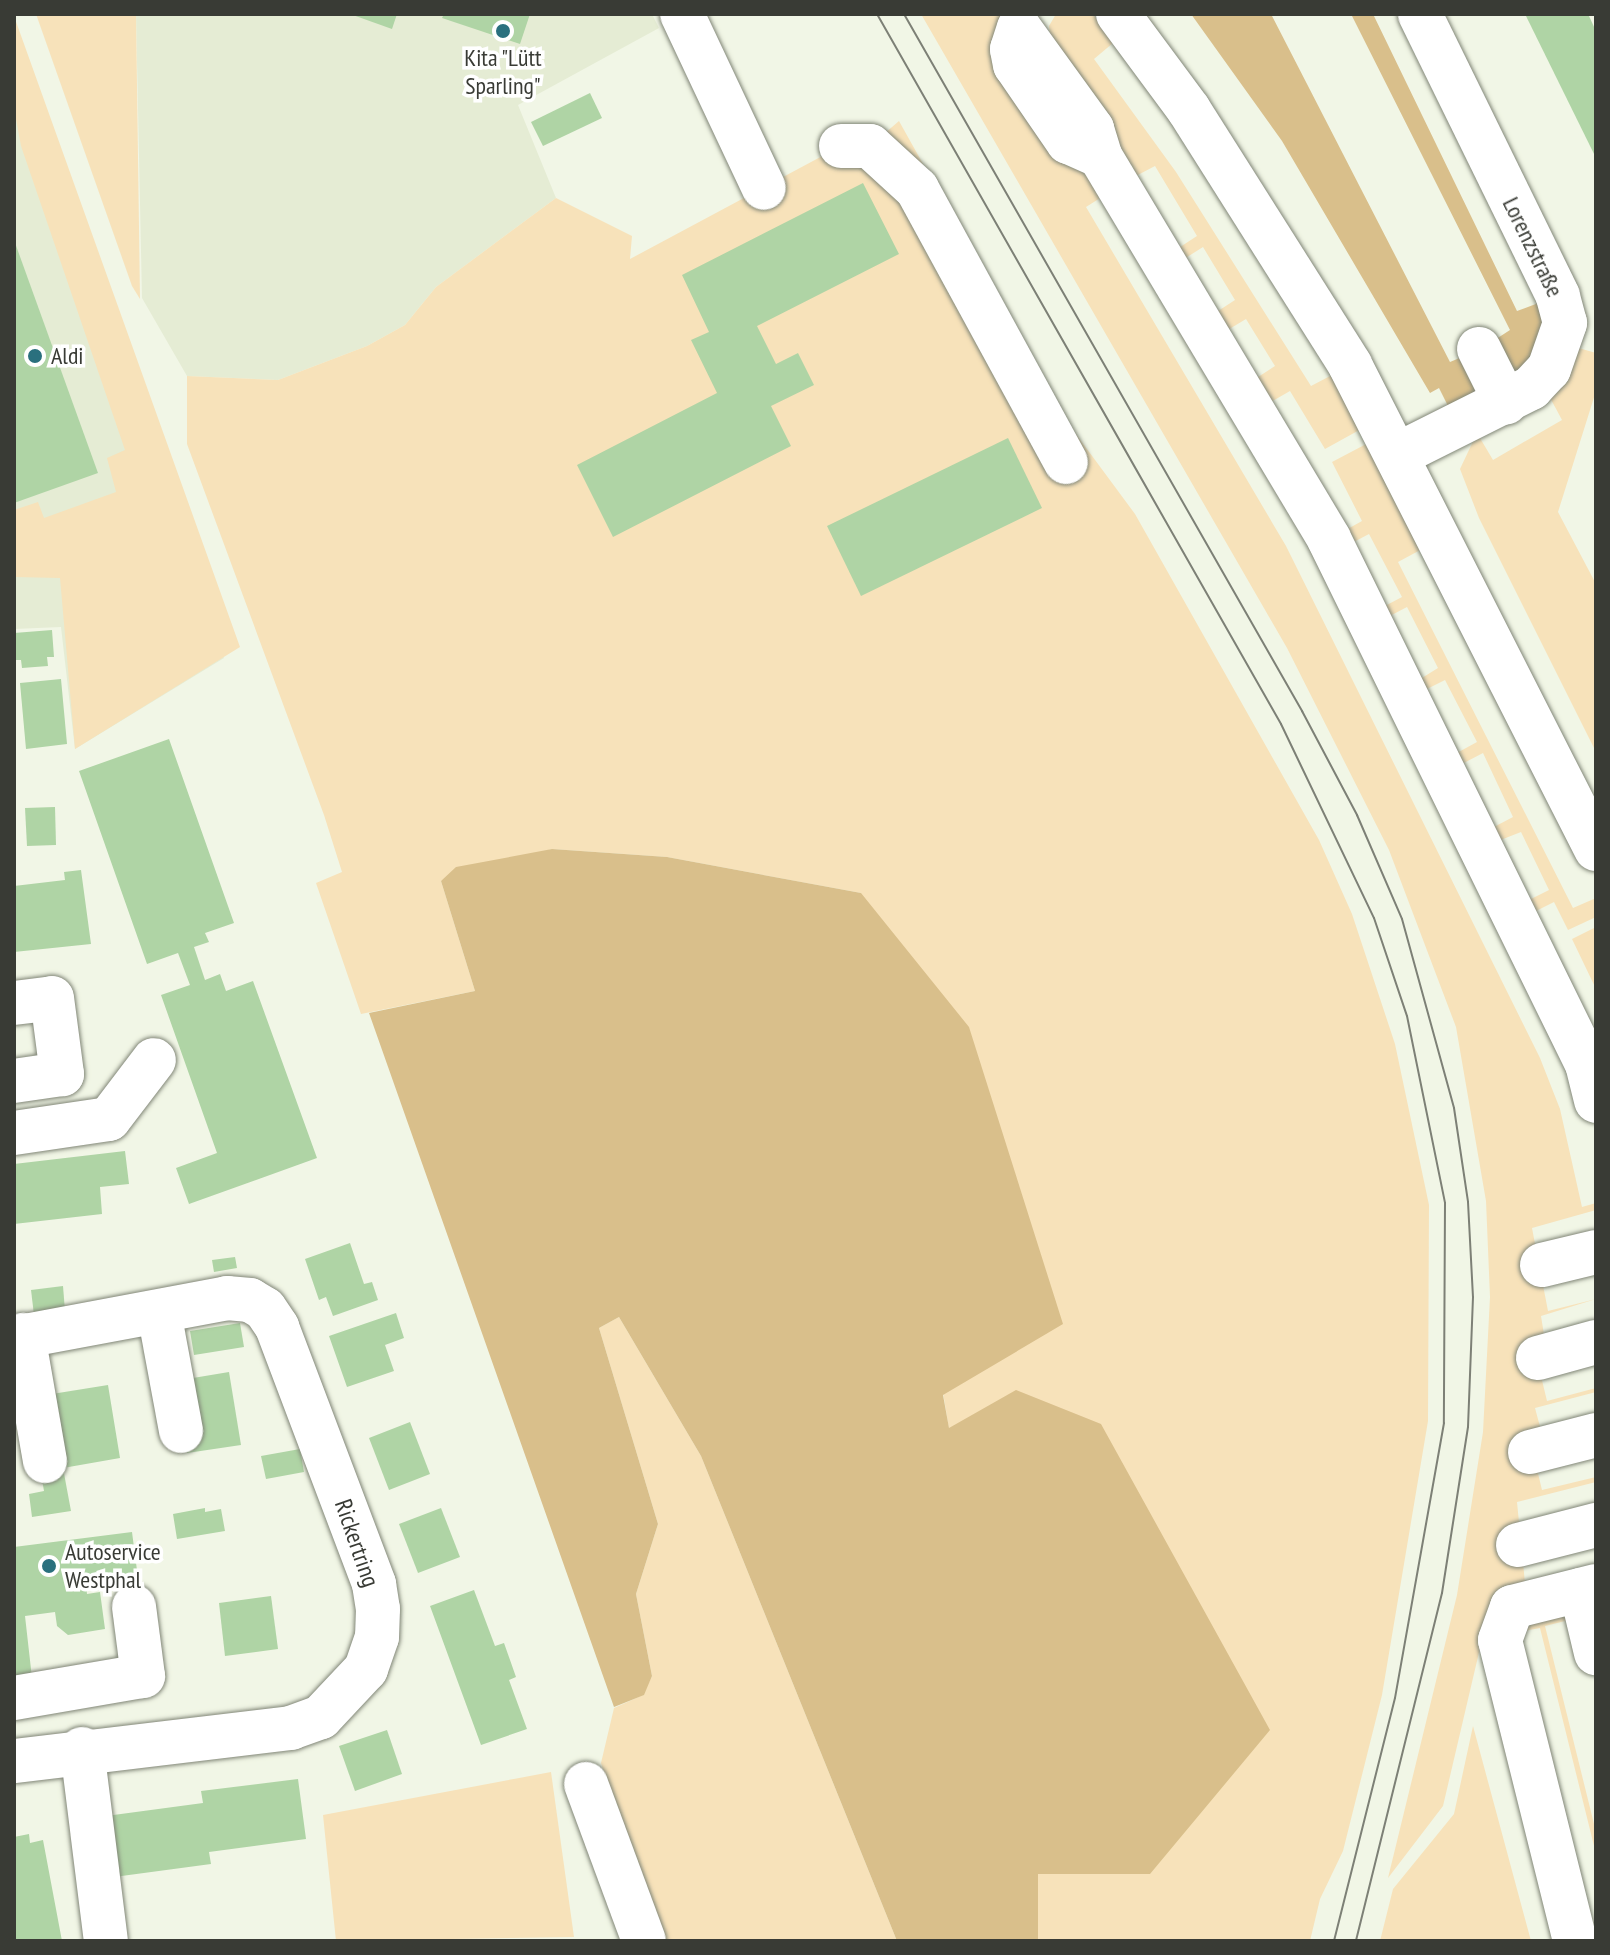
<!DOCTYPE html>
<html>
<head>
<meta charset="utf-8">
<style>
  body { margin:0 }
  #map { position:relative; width:1610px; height:1955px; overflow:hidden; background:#f1f6e6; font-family:"PT Sans Narrow",sans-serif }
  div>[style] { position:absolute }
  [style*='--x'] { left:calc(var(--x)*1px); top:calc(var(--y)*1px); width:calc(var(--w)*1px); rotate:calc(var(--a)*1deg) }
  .built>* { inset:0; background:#e5ecd4 }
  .green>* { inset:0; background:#f7e2ba }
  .forest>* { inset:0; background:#d9bf8b }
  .building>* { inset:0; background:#afd4a5 }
  .roads { filter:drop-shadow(0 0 2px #818677) drop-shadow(0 0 2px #818677) }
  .minor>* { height:44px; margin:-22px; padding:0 22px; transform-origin:22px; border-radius:22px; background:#fff }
  .tram>* { height:2px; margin:-1px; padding:0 1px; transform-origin:1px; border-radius:1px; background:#7d8076 }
  .dots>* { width:22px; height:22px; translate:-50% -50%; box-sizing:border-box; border:4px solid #fff; border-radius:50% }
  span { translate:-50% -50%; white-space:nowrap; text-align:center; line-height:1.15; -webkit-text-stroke:7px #fff; paint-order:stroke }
  .poi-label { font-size:24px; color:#393b35 }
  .left { translate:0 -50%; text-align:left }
  .street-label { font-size:24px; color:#393b35 }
  .frame { position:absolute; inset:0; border:16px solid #393b35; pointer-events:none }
</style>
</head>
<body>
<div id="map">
  <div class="built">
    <div style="clip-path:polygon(136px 14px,652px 14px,659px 28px,518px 105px,556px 198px,436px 287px,405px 325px,367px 346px,278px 380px,187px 376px,142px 298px)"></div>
    <div style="clip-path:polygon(14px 58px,224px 658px,75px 749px,61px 627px,14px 629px)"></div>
  </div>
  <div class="green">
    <div style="clip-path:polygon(36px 14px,136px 14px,140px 299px,132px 286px)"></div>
    <div style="clip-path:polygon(921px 14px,1014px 14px,1105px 195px,1086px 207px,1286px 546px,1540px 1058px,1560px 1109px,1582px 1207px,1596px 1203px,1596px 1210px,1532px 1228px,1548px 1311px,1596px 1299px,1541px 1316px,1545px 1341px,1540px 1372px,1547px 1401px,1596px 1388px,1596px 1392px,1535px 1408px,1542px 1434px,1536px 1465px,1542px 1490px,1596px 1477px,1596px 1482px,1517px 1502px,1525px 1583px,1488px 1614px,1443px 1806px,1388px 1878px,1457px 1595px,1483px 1432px,1490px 1297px,1486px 1201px,1456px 1027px,1389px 850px,1287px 648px)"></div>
    <div style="clip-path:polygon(1056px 14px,1093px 14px,1113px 43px,1094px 59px,1176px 172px,1311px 386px,1332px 375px,1363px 428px,1325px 449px,1290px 391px,1269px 403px,1255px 379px,1275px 366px,1246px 319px,1226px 331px,1215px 313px,1235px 300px,1203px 247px,1184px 259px,1177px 249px,1197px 236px,1155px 166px,1134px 177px,1051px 43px,1049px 26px)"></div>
    <div style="clip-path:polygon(14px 16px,240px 647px,75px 749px,60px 578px,14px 577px,14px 510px,38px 502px,44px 518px,116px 492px,107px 458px,125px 450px,21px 146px,14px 108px)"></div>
    <div style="clip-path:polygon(899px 121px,1067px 422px,1135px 514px,1319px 840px,1352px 914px,1395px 1044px,1429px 1205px,1428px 1421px,1382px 1695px,1343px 1851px,1320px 1899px,1310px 1941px,1038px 1941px,1038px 1874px,1150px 1874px,949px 1429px,861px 893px,667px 857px,552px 849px,441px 881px,475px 991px,361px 1014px,316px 883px,342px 872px,324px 815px,187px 444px,187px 376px,278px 380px,367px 346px,405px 325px,436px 287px,556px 198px,632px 236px,630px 259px,841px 146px,870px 146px)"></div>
    <div style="clip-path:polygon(1575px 347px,1596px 353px,1596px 391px,1558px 512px,1596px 584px,1596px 752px,1479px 518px,1460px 469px,1477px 433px,1493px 460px,1562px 420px,1547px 392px)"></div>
    <div style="clip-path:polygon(1370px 442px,1424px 548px,1398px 562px,1573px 908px,1596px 898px,1596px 917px,1568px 930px,1554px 902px,1532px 913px,1527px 901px,1549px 890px,1521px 832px,1498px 841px,1492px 828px,1513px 817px,1483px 753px,1460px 765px,1455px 754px,1477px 742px,1445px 680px,1423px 691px,1417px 681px,1438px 668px,1407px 607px,1386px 618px,1381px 608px,1402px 597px,1369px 534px,1350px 544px,1344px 531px,1362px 521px,1332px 462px)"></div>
    <div style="clip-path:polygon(1596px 927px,1594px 949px,1596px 989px,1572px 939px)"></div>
    <div style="clip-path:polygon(619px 1317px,701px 1456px,897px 1941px,656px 1941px,601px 1763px,614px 1708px,643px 1695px,652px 1676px,636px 1594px,658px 1524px,599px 1328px)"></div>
    <div style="clip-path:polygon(1568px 1614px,1569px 1620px,1545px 1626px,1596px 1832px,1596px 1854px,1540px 1628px,1519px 1632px,1518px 1627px)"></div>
    <div style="clip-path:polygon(1473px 1726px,1531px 1941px,1380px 1941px,1393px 1889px,1454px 1814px)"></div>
    <div style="clip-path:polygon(551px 1772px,574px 1937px,336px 1941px,323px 1815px)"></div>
  </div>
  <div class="forest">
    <div style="clip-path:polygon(1191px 14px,1271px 14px,1450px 362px,1469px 354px,1481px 383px,1476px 396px,1448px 406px,1439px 388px,1430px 393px,1282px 141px)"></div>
    <div style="clip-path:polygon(1351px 14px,1373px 14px,1517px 311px,1541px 302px,1544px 344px,1516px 374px,1490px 343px,1510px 330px)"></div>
    <div style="clip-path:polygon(552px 849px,667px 857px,861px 893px,969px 1027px,1063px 1324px,943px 1395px,949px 1428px,1016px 1390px,1101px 1424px,1270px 1730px,1150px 1874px,1038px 1874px,1038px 1941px,897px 1941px,701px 1456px,619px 1317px,599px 1328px,658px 1524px,636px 1594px,652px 1676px,644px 1695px,614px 1707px,369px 1013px,475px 991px,441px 881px,456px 867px)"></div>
  </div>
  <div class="building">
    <div style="clip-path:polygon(350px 14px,397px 14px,392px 29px)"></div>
    <div style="clip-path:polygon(444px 14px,530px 14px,520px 44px,442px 18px)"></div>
    <div style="clip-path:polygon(1525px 14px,1588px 14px,1596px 31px,1596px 158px)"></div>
    <div style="clip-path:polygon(590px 93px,602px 118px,543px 146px,531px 122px)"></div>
    <div style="clip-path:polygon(863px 183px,899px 254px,757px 326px,776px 364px,798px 353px,814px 385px,771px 406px,791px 446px,613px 537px,577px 465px,717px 393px,691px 340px,709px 332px,682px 275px)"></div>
    <div style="clip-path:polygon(14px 240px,98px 473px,14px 503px)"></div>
    <div style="clip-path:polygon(1008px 438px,1042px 508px,861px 596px,827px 526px)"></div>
    <div style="clip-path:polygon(52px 630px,54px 657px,47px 657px,48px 666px,22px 668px,21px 660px,14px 660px,14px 633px)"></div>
    <div style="clip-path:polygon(61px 679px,67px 744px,26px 749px,20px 683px)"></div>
    <div style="clip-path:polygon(169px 739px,234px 923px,205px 933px,209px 942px,194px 947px,205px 980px,220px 974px,226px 991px,253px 981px,317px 1158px,189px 1204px,176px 1168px,217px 1153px,161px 995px,190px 985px,178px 953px,147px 964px,79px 771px)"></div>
    <div style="clip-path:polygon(55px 807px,56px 845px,27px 846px,25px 808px)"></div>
    <div style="clip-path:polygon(81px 870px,91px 944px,14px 952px,14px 886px,65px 880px,64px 872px)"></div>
    <div style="clip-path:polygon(125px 1151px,129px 1184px,100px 1187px,102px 1214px,14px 1224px,14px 1164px)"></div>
    <div style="clip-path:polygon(350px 1243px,364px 1284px,372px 1282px,378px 1300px,333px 1316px,326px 1297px,319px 1300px,305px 1259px)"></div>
    <div style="clip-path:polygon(235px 1257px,237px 1268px,214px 1272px,212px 1260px)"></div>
    <div style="clip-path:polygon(63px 1286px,65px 1311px,34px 1315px,31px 1290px)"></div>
    <div style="clip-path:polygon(396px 1313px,404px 1338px,385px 1345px,394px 1371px,347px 1387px,329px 1336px)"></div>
    <div style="clip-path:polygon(240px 1323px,244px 1347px,194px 1355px,190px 1331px)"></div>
    <div style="clip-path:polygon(229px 1372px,241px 1445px,187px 1453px,175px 1381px)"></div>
    <div style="clip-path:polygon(108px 1385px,120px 1458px,63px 1468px,71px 1511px,32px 1517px,29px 1494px,44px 1491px,40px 1468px,52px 1394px)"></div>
    <div style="clip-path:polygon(410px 1422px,430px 1474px,389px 1490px,369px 1438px)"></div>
    <div style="clip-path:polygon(300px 1449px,304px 1472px,266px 1479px,261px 1456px)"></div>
    <div style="clip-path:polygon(205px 1508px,205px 1512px,221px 1509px,225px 1531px,177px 1539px,173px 1514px)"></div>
    <div style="clip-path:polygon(441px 1508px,460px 1557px,418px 1573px,399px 1524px)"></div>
    <div style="clip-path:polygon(132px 1532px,138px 1578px,86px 1585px,87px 1594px,100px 1592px,105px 1629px,68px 1635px,57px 1626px,55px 1612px,25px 1616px,32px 1678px,14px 1680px,14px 1547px)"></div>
    <div style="clip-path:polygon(474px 1590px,495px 1646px,504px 1643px,516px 1677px,509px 1680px,527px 1729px,481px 1745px,430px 1606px)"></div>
    <div style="clip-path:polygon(271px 1596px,278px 1649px,225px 1656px,219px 1603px)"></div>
    <div style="clip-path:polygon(387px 1730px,402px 1774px,355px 1791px,339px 1746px)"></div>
    <div style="clip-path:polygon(298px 1779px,306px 1839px,209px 1852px,211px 1864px,114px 1877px,106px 1816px,203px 1803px,201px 1791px)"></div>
    <div style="clip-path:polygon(29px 1834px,30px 1843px,43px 1840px,62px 1941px,14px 1941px,14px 1837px)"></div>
  </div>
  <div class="roads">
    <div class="minor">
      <div style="--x:682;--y:14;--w:192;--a:64.8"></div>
      <div style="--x:1118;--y:14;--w:119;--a:53.5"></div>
      <div style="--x:1189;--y:110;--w:302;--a:57.7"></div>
      <div style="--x:1350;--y:365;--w:543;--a:63.06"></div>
      <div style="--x:1019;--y:28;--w:125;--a:54.1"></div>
      <div style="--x:1092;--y:129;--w:28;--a:73"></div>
      <div style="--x:1100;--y:156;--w:35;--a:-156"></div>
      <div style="--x:1068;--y:142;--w:93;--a:-124.5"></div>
      <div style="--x:1015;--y:65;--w:16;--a:-101"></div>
      <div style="--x:1012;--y:49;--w:22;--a:-72"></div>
      <div style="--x:841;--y:146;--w:29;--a:0"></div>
      <div style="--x:870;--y:146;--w:64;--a:42.5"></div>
      <div style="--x:917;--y:189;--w:311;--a:61.4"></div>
      <div style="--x:1100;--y:156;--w:446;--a:59.1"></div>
      <div style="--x:1329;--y:539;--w:585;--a:63.83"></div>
      <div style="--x:1587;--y:1064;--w:38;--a:76"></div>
      <div style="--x:1479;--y:349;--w:60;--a:63.4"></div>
      <div style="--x:1399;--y:454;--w:148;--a:-26.6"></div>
      <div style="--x:1531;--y:388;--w:26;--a:-47"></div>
      <div style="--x:1549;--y:369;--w:49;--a:-70.8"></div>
      <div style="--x:1565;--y:323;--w:28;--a:-105"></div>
      <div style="--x:1558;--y:296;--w:314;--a:-116.1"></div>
      <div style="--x:14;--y:1003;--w:38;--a:-7"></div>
      <div style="--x:52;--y:998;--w:77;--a:82.5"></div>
      <div style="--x:62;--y:1074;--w:49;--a:171.7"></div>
      <div style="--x:14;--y:1133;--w:96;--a:-8.4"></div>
      <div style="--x:109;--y:1119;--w:74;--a:-52.7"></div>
      <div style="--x:1542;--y:1265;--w:56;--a:-13.5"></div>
      <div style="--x:159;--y:1312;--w:121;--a:79.5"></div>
      <div style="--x:23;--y:1335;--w:128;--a:80.1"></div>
      <div style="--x:14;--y:1338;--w:217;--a:-10.6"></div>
      <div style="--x:227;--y:1298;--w:23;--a:5"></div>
      <div style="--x:250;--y:1300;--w:17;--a:31"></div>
      <div style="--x:265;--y:1309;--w:22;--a:56"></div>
      <div style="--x:277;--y:1327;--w:275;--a:69.3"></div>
      <div style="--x:374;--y:1584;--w:25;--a:81"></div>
      <div style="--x:378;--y:1609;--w:28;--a:92"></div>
      <div style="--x:377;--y:1637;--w:34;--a:109"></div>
      <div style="--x:366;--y:1669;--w:66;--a:133.2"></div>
      <div style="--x:321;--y:1717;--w:32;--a:160"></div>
      <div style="--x:291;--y:1728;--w:279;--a:173.2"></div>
      <div style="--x:1538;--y:1358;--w:60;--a:-15.4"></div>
      <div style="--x:1530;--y:1452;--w:68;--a:-14.4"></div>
      <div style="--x:1518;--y:1545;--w:81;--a:-14.4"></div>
      <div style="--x:1581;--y:1590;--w:65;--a:76.6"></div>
      <div style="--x:14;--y:1698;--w:131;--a:-9.7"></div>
      <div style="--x:143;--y:1676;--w:70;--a:-97.4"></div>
      <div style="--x:82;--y:1749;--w:193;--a:82.9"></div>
      <div style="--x:586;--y:1784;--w:167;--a:69.7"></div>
      <div style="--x:1575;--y:1941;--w:310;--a:-104"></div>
      <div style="--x:1500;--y:1640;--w:35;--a:-70"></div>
      <div style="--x:1512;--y:1607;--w:87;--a:-14"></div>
    </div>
  </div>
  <div class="tram">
    <div style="--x:877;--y:14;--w:817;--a:60.36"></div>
    <div style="--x:1281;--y:724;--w:215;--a:64.4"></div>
    <div style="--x:1374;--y:918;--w:103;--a:71.4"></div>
    <div style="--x:1407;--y:1016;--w:191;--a:78.5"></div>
    <div style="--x:1445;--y:1203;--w:220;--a:90.3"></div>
    <div style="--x:1444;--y:1423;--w:279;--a:100.1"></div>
    <div style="--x:1395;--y:1698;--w:251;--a:104.1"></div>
    <div style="--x:904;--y:14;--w:803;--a:60.27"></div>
    <div style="--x:1302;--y:711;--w:118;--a:62.1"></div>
    <div style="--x:1357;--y:815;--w:113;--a:66.6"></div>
    <div style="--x:1402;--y:919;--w:196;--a:74.6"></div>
    <div style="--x:1454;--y:1108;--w:95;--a:81.5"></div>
    <div style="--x:1468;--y:1202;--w:95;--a:87"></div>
    <div style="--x:1473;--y:1297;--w:130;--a:92.2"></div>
    <div style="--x:1468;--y:1427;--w:168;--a:98.9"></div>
    <div style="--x:1442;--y:1593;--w:358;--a:103.9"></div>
  </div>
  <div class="dots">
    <div style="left:503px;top:31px;background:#2a707e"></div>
    <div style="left:35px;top:356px;background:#2a707e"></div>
    <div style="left:49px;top:1566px;background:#2a707e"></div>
  </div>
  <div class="poi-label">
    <span style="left:503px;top:72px">Kita "Lütt<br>Sparling"</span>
    <span class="left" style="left:51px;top:356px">Aldi</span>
    <span class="left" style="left:65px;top:1566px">Autoservice<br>Westphal</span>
  </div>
  <div class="street-label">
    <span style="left:1533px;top:247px;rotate:64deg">Lorenzstraße</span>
    <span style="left:357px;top:1543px;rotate:71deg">Rickertring</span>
  </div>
  <div class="frame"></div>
</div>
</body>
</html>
